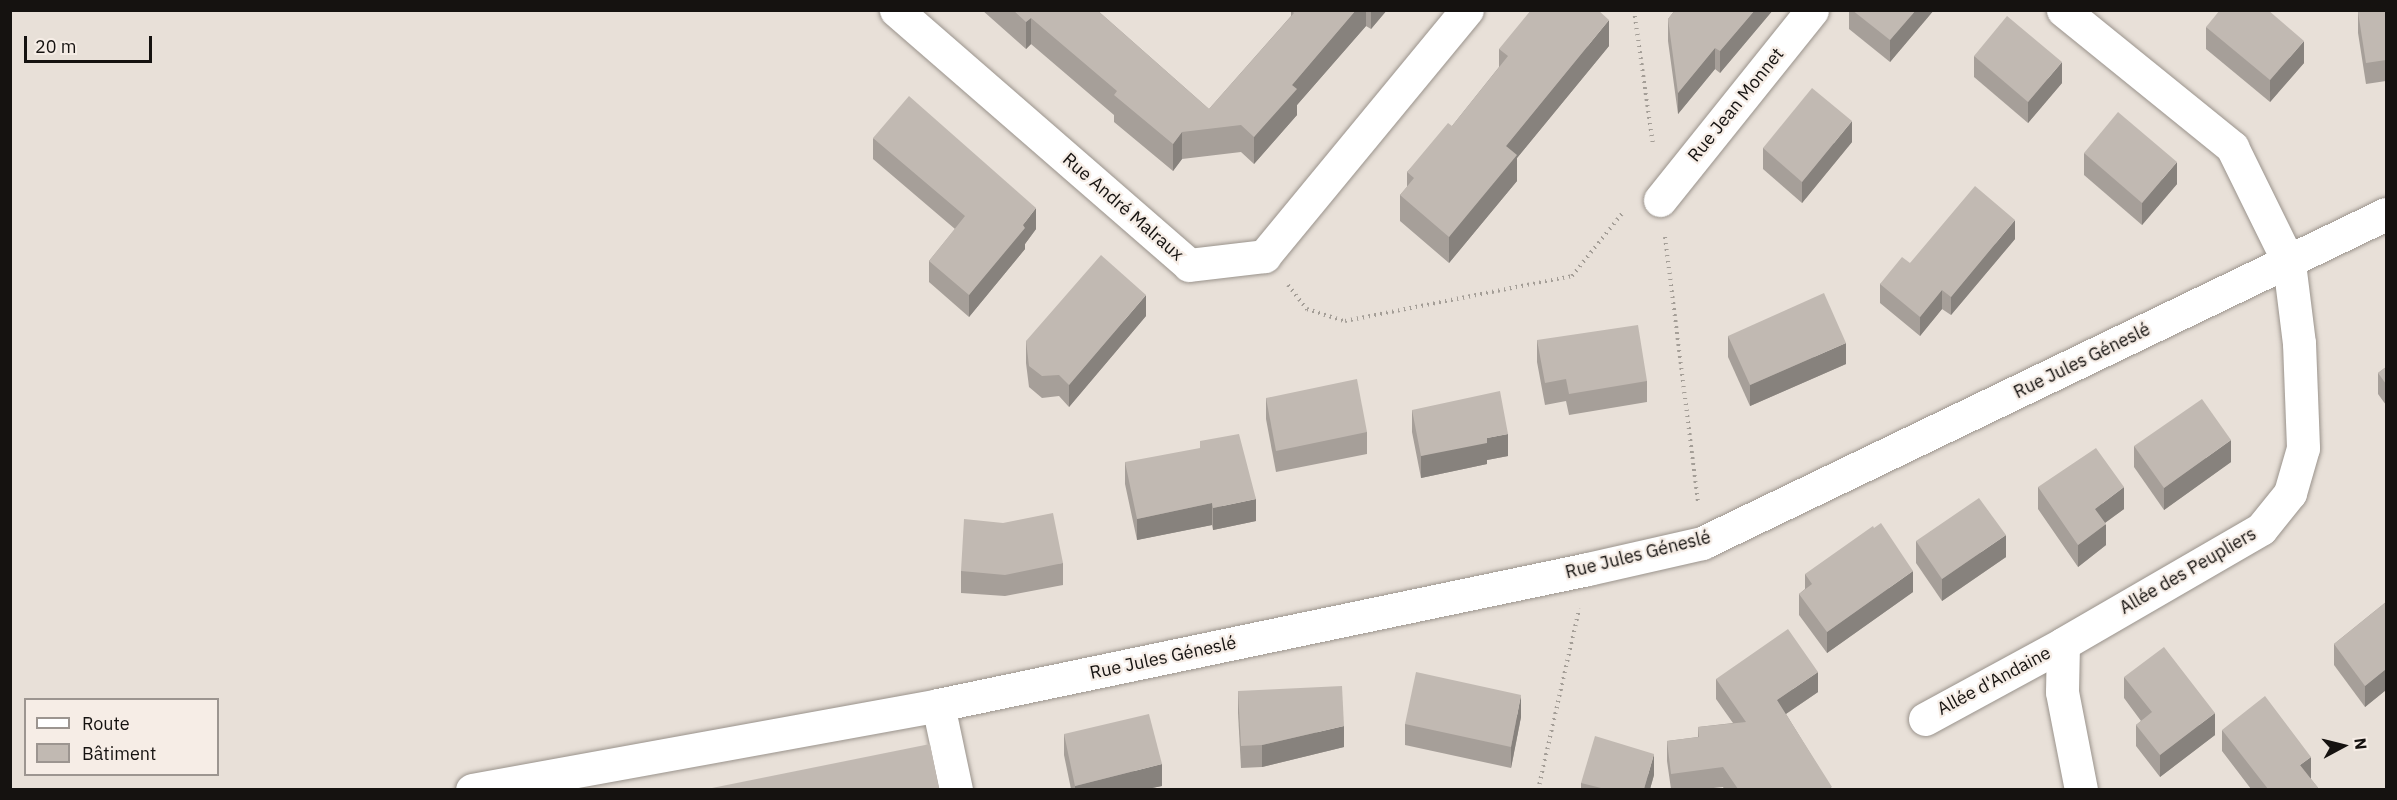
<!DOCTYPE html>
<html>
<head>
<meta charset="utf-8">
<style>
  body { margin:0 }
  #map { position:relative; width:2397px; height:800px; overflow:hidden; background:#e8e0d8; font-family:"IBM Plex Sans",sans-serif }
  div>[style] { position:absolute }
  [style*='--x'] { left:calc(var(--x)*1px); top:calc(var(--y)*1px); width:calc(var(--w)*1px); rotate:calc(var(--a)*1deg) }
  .path>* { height:4px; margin-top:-2px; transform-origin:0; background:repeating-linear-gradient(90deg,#a49e97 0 1.5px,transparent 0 6px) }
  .roads { filter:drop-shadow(0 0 2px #9a938c) drop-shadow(0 0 2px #9a938c) }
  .street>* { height:33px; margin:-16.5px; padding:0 16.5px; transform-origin:16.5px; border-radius:16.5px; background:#fff }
  .secondary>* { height:33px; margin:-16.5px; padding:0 16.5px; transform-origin:16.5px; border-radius:16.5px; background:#fff }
  .wall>* { inset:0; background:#a69f99 }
  .shaded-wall>* { inset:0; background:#87827d }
  .building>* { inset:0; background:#c1b9b2 }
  span { translate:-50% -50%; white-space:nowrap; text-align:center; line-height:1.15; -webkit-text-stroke:4.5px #f6ede6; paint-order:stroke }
  .street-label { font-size:18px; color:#151210 }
  .frame { position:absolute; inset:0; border:12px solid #151210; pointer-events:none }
  .legend { position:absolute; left:24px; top:698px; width:195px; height:78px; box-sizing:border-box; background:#f6ede6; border:2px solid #9c9590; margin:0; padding:8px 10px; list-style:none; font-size:18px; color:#151210 }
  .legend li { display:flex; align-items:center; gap:12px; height:30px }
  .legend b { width:30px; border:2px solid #9c9590 }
  .north { position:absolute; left:2313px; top:716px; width:60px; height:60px; -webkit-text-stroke:4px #f6ede6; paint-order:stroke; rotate:83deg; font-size:16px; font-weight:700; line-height:24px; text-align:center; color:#151210 }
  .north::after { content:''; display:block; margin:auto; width:21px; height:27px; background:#151210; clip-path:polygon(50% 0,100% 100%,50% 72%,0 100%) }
  .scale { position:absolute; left:24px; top:36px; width:128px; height:27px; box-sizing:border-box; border:3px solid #151210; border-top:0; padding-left:8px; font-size:18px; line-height:21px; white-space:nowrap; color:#151210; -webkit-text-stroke:4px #f6ede6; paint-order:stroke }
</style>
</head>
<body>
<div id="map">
  <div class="path">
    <div style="--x:1634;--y:10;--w:137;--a:82"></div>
    <div style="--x:1665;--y:237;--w:268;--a:82.9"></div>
    <div style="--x:1288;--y:285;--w:31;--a:52"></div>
    <div style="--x:1307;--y:309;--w:40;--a:18"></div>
    <div style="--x:1345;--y:321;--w:231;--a:-11.2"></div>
    <div style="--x:1572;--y:276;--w:83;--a:-51.3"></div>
    <div style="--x:1538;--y:790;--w:186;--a:-77.2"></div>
  </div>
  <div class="roads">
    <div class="street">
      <div style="--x:896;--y:10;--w:388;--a:41"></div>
      <div style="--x:1189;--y:265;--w:76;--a:-6.8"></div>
      <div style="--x:1264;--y:256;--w:319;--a:-50.5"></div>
      <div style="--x:2063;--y:10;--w:218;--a:39"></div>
      <div style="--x:2232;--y:147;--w:129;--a:63.8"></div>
      <div style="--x:2289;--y:263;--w:81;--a:82.9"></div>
      <div style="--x:2299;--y:343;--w:105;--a:87.8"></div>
      <div style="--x:2303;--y:448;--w:47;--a:106.1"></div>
      <div style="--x:2290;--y:493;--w:46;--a:128.9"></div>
      <div style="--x:2261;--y:529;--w:229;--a:149.9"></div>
      <div style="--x:2063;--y:644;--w:48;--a:91.2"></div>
      <div style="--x:2062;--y:692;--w:100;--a:79"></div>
      <div style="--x:1660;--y:200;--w:243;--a:-51.3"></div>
      <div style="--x:938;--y:705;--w:87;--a:78"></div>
      <div style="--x:1925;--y:719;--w:157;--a:-28.5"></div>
    </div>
    <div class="secondary">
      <div style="--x:472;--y:790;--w:474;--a:-10.3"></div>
      <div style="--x:938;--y:705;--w:664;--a:-11.82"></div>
      <div style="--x:1588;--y:569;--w:117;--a:-12.8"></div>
      <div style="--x:1702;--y:543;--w:759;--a:-25.69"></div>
    </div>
  </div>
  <div class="wall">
    <div style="clip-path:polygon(982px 10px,1097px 10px,1209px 109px,1291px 16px,1291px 10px,1387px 10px,1371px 29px,1366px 26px,1297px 105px,1297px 115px,1254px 164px,1241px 152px,1182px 159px,1173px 171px,1114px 122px,1114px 115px,1031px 44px,1026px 49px)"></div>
    <div style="clip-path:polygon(1675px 10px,1773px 10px,1720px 73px,1715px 69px,1678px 114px,1668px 41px,1668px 19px)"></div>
    <div style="clip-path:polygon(1849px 10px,1934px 10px,1890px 62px,1849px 29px)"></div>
    <div style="clip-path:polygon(2386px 10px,2386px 81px,2366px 84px,2358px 33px,2358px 12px)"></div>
    <div style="clip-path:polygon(2206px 27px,2304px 63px,2270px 102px,2206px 49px)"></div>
    <div style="clip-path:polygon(1609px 46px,1517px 158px,1517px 181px,1449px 263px,1400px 221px,1400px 195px,1407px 187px,1407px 172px,1452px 126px,1499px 67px,1499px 49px)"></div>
    <div style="clip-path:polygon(1974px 56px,2062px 83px,2028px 123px,1974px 77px)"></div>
    <div style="clip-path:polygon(873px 138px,1036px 229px,1025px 244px,1025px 249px,969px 317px,929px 282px,929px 261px,955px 229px,873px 159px)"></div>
    <div style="clip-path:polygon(1852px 142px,1802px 203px,1763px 169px,1763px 148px)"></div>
    <div style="clip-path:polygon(2084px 153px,2177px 184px,2142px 225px,2084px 175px)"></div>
    <div style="clip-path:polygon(2015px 239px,1951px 315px,1942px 309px,1920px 336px,1880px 303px,1880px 284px,1910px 263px)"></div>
    <div style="clip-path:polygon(1146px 316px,1069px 407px,1059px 396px,1042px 398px,1029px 387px,1026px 363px,1026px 341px)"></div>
    <div style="clip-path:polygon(1728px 336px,1846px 364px,1750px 406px,1728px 357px)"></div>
    <div style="clip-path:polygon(1537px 340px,1647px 381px,1647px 402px,1569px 415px,1566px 401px,1545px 405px,1537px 362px)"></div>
    <div style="clip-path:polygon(2386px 367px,2386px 405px,2378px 394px,2378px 373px)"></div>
    <div style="clip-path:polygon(1266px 398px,1367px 432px,1367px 454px,1276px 472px,1266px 419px)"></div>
    <div style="clip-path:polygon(1412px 410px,1508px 456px,1487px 460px,1487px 464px,1421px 478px,1412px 432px)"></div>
    <div style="clip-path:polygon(2134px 446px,2231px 462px,2164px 510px,2134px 467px)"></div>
    <div style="clip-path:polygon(1125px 462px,1256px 521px,1213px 530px,1212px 525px,1137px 540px,1125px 484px)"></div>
    <div style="clip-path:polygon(2038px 487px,2124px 509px,2105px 523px,2106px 545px,2078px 567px,2038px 509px)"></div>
    <div style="clip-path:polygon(1916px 541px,2006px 557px,1942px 601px,1916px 563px)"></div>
    <div style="clip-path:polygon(1063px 563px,1063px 585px,1005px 596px,961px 593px,961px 571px)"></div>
    <div style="clip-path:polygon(1805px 574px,1913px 592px,1827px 653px,1799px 615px,1799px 594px,1805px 589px)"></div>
    <div style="clip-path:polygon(2386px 602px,2386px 690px,2365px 707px,2334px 665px,2334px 644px)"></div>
    <div style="clip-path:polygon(2124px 677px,2215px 735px,2160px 777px,2136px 746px,2136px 725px,2141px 721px,2124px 698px)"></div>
    <div style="clip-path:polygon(1716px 679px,1818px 692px,1786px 714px,1832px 789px,1724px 789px,1723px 787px,1704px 789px,1671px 789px,1667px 761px,1667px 741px,1698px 737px,1698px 727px,1733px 723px,1716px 699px)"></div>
    <div style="clip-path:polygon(1238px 691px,1344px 747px,1262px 767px,1241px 768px,1238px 713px)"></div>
    <div style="clip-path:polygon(1521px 717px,1511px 768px,1405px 745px,1405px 724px)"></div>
    <div style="clip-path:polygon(2222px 730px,2311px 778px,2311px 779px,2319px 789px,2251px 789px,2222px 751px)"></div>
    <div style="clip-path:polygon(1064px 734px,1162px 786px,1147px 789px,1071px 789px,1064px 755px)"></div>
    <div style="clip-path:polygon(1654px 775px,1650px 789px,1581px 789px,1581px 783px)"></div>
  </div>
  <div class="shaded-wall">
    <div style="clip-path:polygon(1356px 10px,1366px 10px,1366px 26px,1297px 105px,1297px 115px,1254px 164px,1254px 137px,1292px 85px)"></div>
    <div style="clip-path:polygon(1371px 10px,1387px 10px,1371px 29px)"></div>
    <div style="clip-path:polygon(1755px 10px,1773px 10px,1720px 73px,1720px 51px)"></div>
    <div style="clip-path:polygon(1916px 10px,1934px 10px,1890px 62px,1890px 40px)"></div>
    <div style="clip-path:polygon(1031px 18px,1031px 44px,1026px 49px,1026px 22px)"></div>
    <div style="clip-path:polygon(1609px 20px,1609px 46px,1517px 158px,1517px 181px,1449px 263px,1449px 237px,1506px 146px)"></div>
    <div style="clip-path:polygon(2304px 41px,2304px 63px,2270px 102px,2270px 80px)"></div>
    <div style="clip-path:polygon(1715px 48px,1715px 69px,1678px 114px,1678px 93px)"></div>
    <div style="clip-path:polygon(2062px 62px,2062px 83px,2028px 123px,2028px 102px)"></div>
    <div style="clip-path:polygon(1852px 121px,1852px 142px,1802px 203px,1802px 182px)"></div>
    <div style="clip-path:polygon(1182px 132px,1182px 159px,1173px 171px,1173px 144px)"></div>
    <div style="clip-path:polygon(2177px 162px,2177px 184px,2142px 225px,2142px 203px)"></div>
    <div style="clip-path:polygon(1036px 208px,1036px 229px,1025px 244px,1025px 249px,969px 317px,969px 295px)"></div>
    <div style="clip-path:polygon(2015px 220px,2015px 239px,1951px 315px,1951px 297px)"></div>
    <div style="clip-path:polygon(1942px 290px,1942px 309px,1920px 336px,1920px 317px)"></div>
    <div style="clip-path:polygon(1146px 295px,1146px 316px,1069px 407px,1069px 385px)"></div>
    <div style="clip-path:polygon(1846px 343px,1846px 364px,1750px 406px,1750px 385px)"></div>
    <div style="clip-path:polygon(1508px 434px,1508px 456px,1487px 460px,1487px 464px,1421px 478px,1421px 456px,1487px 438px)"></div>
    <div style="clip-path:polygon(2231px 440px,2231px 462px,2164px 510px,2164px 488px)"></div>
    <div style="clip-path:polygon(2124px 487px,2124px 509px,2095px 530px,2095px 509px)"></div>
    <div style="clip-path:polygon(1256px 499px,1256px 521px,1213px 530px,1213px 508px)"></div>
    <div style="clip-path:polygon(1212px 503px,1212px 525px,1137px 540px,1137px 519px)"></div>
    <div style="clip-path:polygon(2106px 524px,2106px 545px,2078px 567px,2078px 545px)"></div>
    <div style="clip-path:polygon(2006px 535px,2006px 557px,1942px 601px,1942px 579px)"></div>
    <div style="clip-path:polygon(1913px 571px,1913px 592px,1827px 653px,1827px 632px)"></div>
    <div style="clip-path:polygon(2386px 669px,2386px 690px,2365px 707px,2365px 686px)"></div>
    <div style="clip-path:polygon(1818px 672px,1818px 692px,1777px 720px,1777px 700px)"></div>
    <div style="clip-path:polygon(1521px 695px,1521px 717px,1511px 768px,1511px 747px)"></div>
    <div style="clip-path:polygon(2215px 713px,2215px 735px,2160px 777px,2160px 755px)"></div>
    <div style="clip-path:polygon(1344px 726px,1344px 747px,1262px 767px,1262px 745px)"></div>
    <div style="clip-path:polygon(1654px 754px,1654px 775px,1650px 789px,1644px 789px)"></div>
    <div style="clip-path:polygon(2311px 757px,2311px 778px,2300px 787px,2300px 765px)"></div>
    <div style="clip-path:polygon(1162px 764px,1162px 786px,1147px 789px,1075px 789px,1075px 786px)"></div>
  </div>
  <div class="building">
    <div style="clip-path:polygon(1013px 10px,1097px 10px,1209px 109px,1294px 13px,1291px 10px,1356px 10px,1292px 85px,1297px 89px,1254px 137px,1241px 125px,1182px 132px,1173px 144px,1114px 95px,1117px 91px,1031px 18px,1026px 22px)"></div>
    <div style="clip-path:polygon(1531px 10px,1598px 10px,1609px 20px,1506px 146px,1517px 155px,1449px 237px,1400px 195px,1414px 178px,1407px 172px,1448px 123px,1452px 126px,1508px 56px,1499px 49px)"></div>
    <div style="clip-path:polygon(1675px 10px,1755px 10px,1720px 51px,1715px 48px,1678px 93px,1668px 19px)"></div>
    <div style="clip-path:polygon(1852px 10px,1916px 10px,1890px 40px)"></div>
    <div style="clip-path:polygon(2220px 10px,2268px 10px,2304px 41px,2270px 80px,2206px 27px)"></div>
    <div style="clip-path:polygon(2365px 10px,2386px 10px,2386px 60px,2366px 63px,2358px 12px)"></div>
    <div style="clip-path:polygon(2007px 16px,2062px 62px,2028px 102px,1974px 56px)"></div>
    <div style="clip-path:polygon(1812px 88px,1852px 121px,1802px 182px,1763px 148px)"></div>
    <div style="clip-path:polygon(909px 96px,1036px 208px,1023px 225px,1025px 228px,969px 295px,929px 261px,965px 216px,873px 138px)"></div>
    <div style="clip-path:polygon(2118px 112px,2177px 162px,2142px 203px,2084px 153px)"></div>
    <div style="clip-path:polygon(1975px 186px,2015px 220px,1951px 297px,1942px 290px,1920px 317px,1880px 284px,1902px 257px,1910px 263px)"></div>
    <div style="clip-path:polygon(1101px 255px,1146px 295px,1069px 385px,1059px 375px,1042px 376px,1029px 366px,1026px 341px)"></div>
    <div style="clip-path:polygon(1824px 293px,1846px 343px,1750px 385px,1728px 336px)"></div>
    <div style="clip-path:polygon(1638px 325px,1647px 381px,1569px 394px,1566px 379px,1545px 383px,1537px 340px)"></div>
    <div style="clip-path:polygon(2386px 367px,2386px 384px,2378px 373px)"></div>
    <div style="clip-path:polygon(1357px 379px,1367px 432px,1276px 451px,1266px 398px)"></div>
    <div style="clip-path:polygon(1500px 391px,1508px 434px,1487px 438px,1487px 443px,1421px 456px,1412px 410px)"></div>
    <div style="clip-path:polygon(2202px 399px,2231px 440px,2164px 488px,2134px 446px)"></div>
    <div style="clip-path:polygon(1239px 434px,1256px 499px,1213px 508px,1212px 503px,1137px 519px,1125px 462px,1200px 448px,1200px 441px)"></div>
    <div style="clip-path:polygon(2096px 448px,2124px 487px,2095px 509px,2106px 524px,2078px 545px,2038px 487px)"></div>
    <div style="clip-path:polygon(1979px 498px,2006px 535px,1942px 579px,1916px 541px)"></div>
    <div style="clip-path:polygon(1053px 513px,1063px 563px,1005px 575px,961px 571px,964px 519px,1003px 523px)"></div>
    <div style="clip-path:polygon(1881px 523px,1913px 571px,1827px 632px,1799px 594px,1812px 584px,1805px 574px,1873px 526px,1874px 528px)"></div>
    <div style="clip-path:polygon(2386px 602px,2386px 669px,2365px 686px,2334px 644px)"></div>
    <div style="clip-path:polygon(1788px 629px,1818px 672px,1777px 700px,1832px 787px,1827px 789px,1738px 789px,1723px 767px,1671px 774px,1667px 741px,1699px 737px,1698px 727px,1746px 722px,1716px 679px)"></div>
    <div style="clip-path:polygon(2164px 647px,2215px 713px,2160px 755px,2136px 725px,2152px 712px,2124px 677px)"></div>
    <div style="clip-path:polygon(1416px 672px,1521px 695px,1511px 747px,1405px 724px)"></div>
    <div style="clip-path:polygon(1342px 686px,1344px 726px,1262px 745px,1241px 746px,1238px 691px)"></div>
    <div style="clip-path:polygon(2265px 696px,2311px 757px,2300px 765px,2319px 789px,2268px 789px,2222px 730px)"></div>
    <div style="clip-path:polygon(1149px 714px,1162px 764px,1075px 786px,1064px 734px)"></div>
    <div style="clip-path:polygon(1595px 736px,1654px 754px,1644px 789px,1605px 789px,1581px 783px)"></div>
    <div style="clip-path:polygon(930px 744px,939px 789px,707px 789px)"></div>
  </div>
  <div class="street-label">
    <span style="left:1736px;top:105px;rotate:-51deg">Rue Jean Monnet</span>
    <span style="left:1123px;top:207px;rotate:41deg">Rue André Malraux</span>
    <span style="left:2082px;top:361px;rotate:-26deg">Rue Jules Géneslé</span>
    <span style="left:1638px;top:555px;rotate:-14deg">Rue Jules Géneslé</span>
    <span style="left:2188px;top:571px;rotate:-30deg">Allée des Peupliers</span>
    <span style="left:1163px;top:658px;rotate:-12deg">Rue Jules Géneslé</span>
    <span style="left:1994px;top:681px;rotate:-28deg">Allée d'Andaine</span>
  </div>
  <div class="frame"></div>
  <ul class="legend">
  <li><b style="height:8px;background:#fff"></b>Route</li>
  <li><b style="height:16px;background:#c1b9b2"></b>Bâtiment</li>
  </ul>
  <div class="north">N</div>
  <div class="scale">20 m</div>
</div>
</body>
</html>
